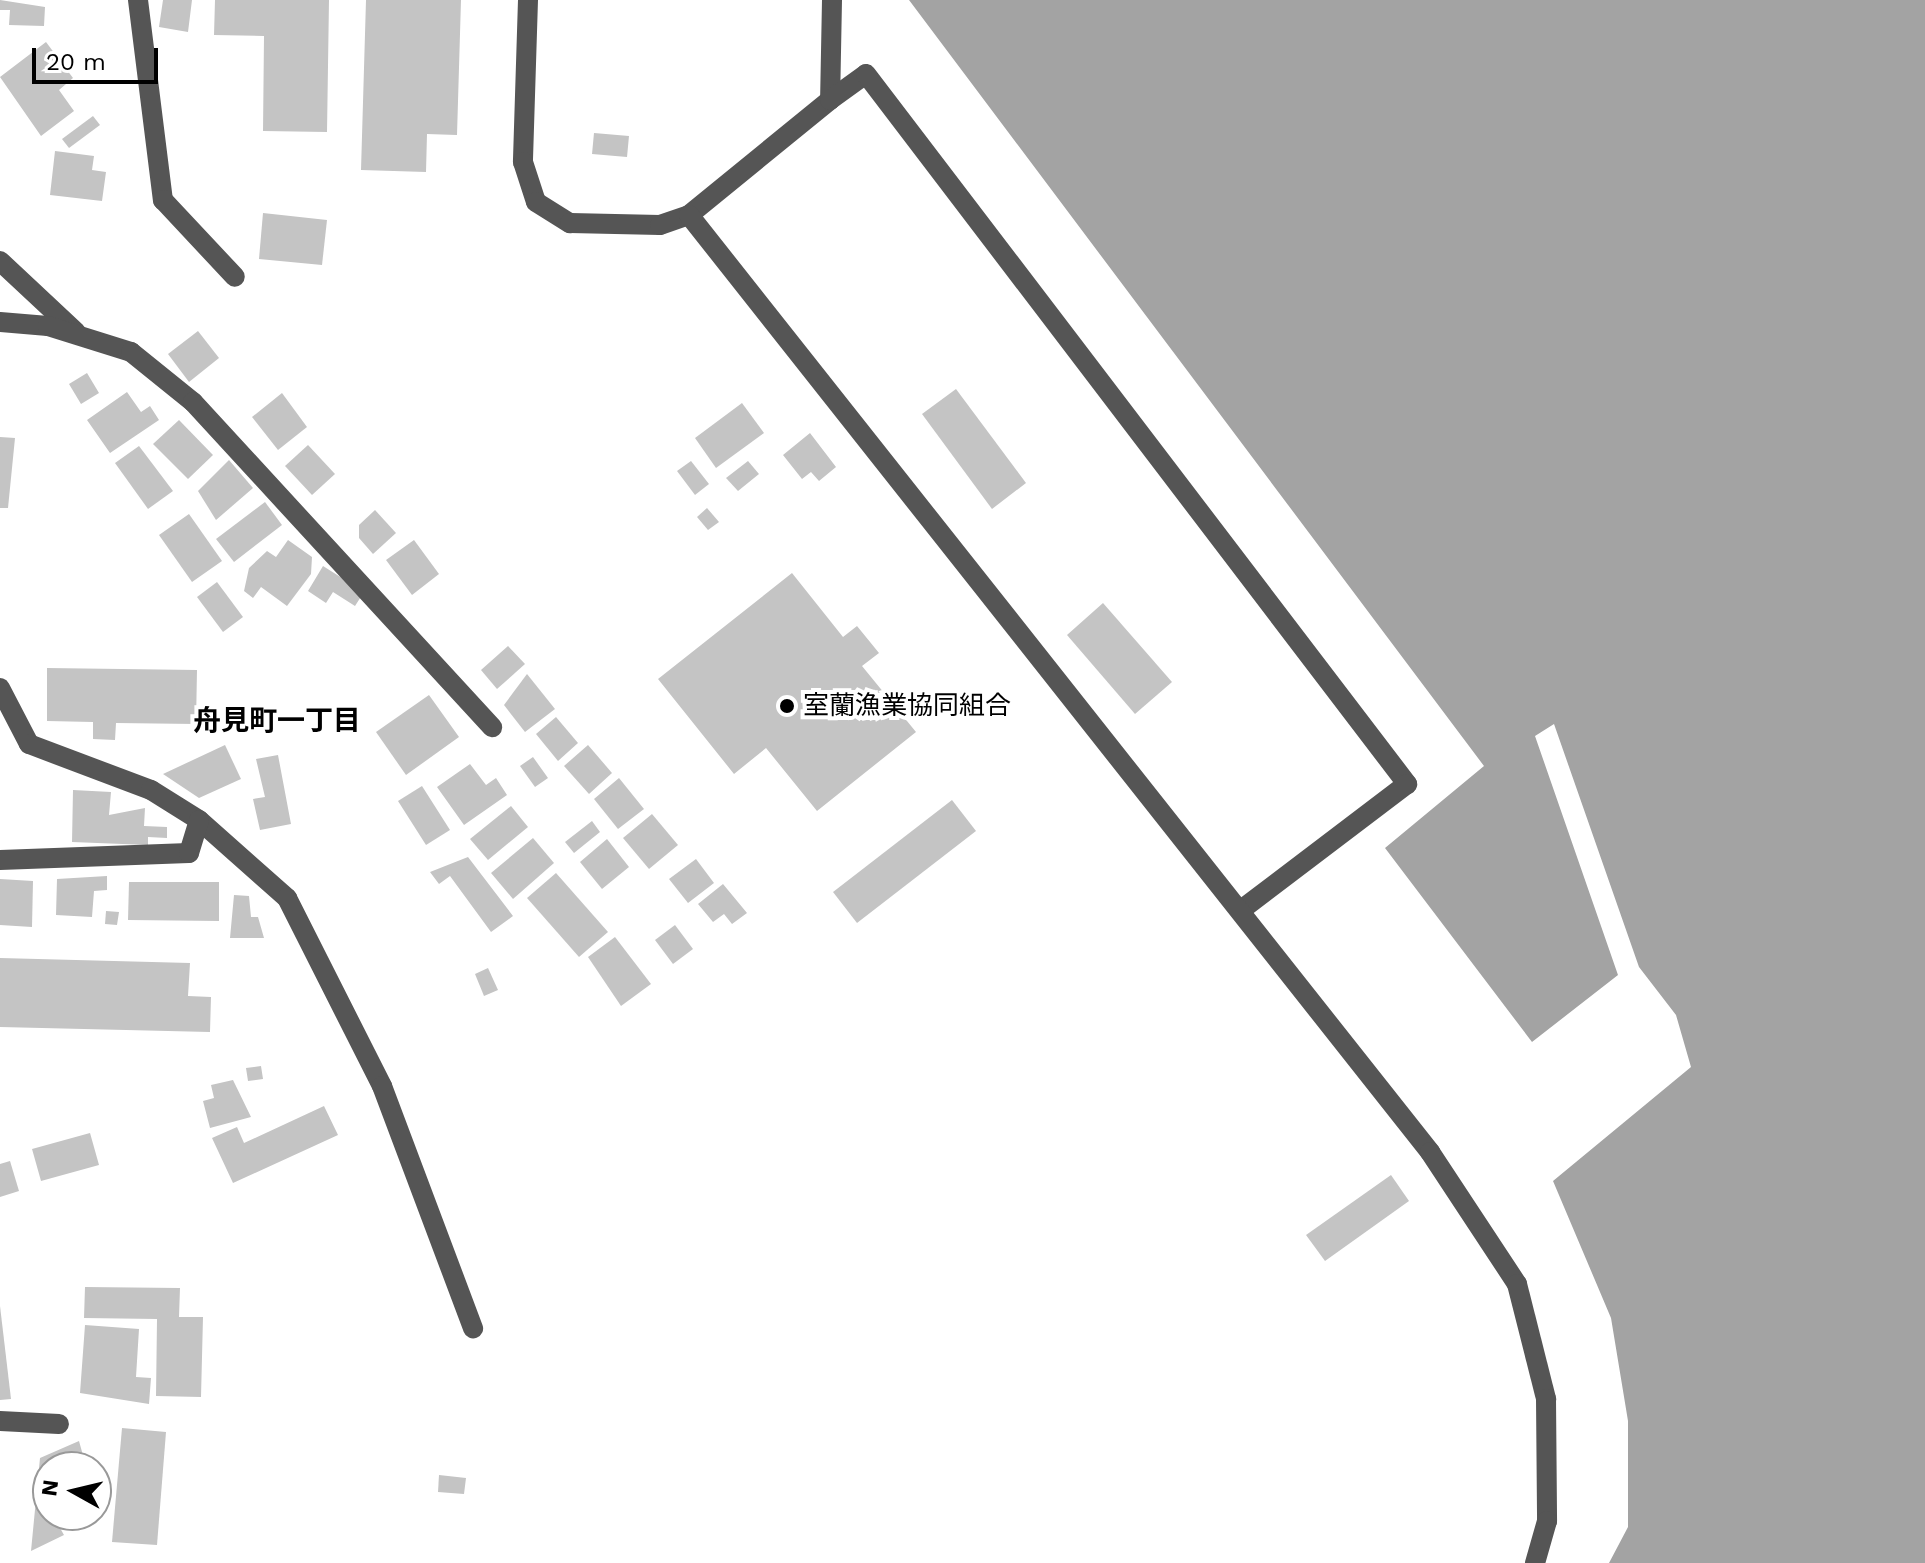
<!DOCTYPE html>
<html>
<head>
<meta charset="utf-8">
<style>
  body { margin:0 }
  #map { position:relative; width:1925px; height:1563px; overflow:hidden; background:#fff; font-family:"Work Sans","Noto Sans JP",sans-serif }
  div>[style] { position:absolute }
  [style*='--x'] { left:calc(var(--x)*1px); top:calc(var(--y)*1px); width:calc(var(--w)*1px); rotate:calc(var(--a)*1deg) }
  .water>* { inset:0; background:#a3a3a3 }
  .building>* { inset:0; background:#c4c4c4 }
  .minor>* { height:20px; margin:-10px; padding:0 10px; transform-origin:10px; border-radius:10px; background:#555 }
  .dots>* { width:22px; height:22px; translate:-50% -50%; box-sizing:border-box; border:4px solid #fff; border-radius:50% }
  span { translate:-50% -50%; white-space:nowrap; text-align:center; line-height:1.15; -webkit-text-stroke:8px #fff; paint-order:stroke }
  .poi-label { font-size:26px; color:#000 }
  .left { translate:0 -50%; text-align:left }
  .neighbourhood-label { font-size:28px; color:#000; font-weight:700 }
  .north { position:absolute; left:32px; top:1451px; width:80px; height:80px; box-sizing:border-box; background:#fff; border:2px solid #999; border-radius:50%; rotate:278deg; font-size:22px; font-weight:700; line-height:32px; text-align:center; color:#000 }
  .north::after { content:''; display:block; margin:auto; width:28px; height:36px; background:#000; clip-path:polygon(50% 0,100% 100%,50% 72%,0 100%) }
  .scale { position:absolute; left:32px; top:48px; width:126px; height:36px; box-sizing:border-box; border:4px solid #000; border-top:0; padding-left:10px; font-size:24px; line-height:28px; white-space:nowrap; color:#000; -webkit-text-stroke:6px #fff; paint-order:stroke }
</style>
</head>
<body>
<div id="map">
  <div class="water">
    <div style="clip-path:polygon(909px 0,1925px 0,1925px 1563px,1609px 1563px,1628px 1527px,1628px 1421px,1611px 1318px,1553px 1181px,1691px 1067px,1676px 1015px,1639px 967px,1554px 724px,1535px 736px,1618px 975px,1532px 1042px,1385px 848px,1484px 766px)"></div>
  </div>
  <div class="building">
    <div style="clip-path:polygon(0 0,45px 7px,44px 26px,9px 25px,10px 10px,0 10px)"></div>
    <div style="clip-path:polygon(163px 0,192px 0,188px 32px,159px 27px)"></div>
    <div style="clip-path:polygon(215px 0,329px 0,327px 132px,263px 131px,264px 36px,214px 35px)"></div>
    <div style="clip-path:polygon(366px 0,461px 0,457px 135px,427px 134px,426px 172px,361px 170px)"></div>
    <div style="clip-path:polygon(46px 42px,73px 78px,59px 90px,74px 111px,41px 136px,0 77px)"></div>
    <div style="clip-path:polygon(93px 116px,100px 125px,69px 148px,62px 139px)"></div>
    <div style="clip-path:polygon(594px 133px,629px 136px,627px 157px,592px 154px)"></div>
    <div style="clip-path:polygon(55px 151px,94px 156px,92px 170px,106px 172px,102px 201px,50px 195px)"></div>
    <div style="clip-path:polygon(263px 213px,327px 220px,322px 265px,259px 259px)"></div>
    <div style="clip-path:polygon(198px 331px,219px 358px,189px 382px,168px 354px)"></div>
    <div style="clip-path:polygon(87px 373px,99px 393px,81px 404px,69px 384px)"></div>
    <div style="clip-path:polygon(956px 389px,1026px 483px,992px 509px,922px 414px)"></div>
    <div style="clip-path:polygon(127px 392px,141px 412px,150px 406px,159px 420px,110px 453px,87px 420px)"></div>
    <div style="clip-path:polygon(282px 393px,307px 427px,278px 450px,252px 417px)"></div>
    <div style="clip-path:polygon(742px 403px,764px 433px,716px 468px,695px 438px)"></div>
    <div style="clip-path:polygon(179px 420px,213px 455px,188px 479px,153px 444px)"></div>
    <div style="clip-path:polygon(810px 433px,836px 467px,819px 481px,811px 472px,802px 479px,783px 455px)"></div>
    <div style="clip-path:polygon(0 437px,15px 438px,8px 508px,0 508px)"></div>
    <div style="clip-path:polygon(308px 445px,335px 474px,312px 495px,285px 466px)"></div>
    <div style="clip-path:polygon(139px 446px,173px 491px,148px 509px,115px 463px)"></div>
    <div style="clip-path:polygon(229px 460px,253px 488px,216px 520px,198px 491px)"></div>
    <div style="clip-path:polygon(691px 461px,709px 484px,695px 495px,677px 471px)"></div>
    <div style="clip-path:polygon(748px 461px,759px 474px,738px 491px,726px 478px)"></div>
    <div style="clip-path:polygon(265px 502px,282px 525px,234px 562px,216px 539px)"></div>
    <div style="clip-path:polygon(707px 508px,719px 522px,708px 530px,697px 517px)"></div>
    <div style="clip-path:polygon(375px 510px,396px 533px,373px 554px,359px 538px,359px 525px)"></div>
    <div style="clip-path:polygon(189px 514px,222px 561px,192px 582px,159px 535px)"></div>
    <div style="clip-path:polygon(288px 540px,312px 557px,311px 574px,287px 606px,261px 587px,253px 598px,244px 591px,249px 568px,267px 551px,276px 557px)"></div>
    <div style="clip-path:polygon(414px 540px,439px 574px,412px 595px,386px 560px)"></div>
    <div style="clip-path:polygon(323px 566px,364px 592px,355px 606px,333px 592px,326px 603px,308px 591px)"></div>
    <div style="clip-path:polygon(792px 573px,843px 637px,857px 626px,879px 653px,862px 666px,916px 732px,817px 811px,766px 748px,734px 774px,658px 679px)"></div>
    <div style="clip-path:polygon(217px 582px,243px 617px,223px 632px,197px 597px)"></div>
    <div style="clip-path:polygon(1103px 603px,1172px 682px,1135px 714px,1067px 635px)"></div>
    <div style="clip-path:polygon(508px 646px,525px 664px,497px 689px,481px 670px)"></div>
    <div style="clip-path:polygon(47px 668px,197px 670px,196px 724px,116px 723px,115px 740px,93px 739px,93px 722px,47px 721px)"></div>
    <div style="clip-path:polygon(527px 674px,555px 709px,525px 732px,504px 705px)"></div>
    <div style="clip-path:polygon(429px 695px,459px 737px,406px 775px,376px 732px)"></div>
    <div style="clip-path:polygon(556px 717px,578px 743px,558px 761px,536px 734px)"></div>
    <div style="clip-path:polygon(225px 745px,241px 779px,199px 798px,163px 774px)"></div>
    <div style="clip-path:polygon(588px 745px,612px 773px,589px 794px,564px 766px)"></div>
    <div style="clip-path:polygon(278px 755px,291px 824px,260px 830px,253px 799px,265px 797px,256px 759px)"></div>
    <div style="clip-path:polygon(533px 757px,548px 778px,535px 787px,520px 766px)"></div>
    <div style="clip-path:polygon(470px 764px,486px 785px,496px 778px,507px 795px,464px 825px,437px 787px)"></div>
    <div style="clip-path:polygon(619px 778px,644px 809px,618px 829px,594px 799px)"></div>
    <div style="clip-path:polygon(422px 786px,450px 830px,426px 845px,398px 801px)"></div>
    <div style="clip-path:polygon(73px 790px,111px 792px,109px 815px,145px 808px,144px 826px,167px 827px,167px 838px,148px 837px,148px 845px,72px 842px)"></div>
    <div style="clip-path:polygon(952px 800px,976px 831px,857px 923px,833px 892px)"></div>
    <div style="clip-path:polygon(511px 806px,528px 827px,488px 860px,470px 839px)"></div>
    <div style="clip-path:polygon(652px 814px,678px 845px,649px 869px,623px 838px)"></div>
    <div style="clip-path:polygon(592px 821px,600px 832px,574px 853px,565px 842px)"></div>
    <div style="clip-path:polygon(533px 838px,554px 863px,513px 899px,491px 873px)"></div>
    <div style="clip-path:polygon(607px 839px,629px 867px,602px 889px,580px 862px)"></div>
    <div style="clip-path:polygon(468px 857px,513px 916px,491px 932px,450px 876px,439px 884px,430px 872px)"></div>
    <div style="clip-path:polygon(696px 859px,714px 883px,688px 903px,669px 879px)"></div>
    <div style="clip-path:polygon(556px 873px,608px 932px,579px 957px,527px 898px)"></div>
    <div style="clip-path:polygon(107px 876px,107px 890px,94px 891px,92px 917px,56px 915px,57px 879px)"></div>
    <div style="clip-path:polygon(0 879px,33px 881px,32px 927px,0 925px)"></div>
    <div style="clip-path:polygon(129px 882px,219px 882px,219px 921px,128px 920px)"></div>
    <div style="clip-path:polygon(723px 884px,747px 913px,732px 924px,724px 914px,713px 922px,698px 904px)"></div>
    <div style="clip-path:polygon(234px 895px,249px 896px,251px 917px,258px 917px,264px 938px,230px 938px)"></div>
    <div style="clip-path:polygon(106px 911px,119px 912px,117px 925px,105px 924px)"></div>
    <div style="clip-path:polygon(675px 925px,693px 949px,673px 964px,655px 940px)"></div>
    <div style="clip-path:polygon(615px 937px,651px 984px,621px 1006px,588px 957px)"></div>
    <div style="clip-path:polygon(0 958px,190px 963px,188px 996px,211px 997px,210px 1032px,0 1027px)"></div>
    <div style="clip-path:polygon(488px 968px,498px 990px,484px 996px,475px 974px)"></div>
    <div style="clip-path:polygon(261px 1066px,263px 1079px,248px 1081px,246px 1068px)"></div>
    <div style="clip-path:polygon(233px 1080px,251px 1117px,210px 1128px,203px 1101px,214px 1098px,211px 1085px)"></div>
    <div style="clip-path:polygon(324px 1106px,338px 1135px,233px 1183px,212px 1138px,237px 1127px,244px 1143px)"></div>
    <div style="clip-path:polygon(90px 1133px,99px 1165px,41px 1181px,32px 1149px)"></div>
    <div style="clip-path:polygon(10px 1161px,19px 1191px,0 1197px,0 1164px)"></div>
    <div style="clip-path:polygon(1391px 1175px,1409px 1201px,1325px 1261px,1306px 1235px)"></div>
    <div style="clip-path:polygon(85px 1287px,180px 1288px,179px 1317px,203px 1317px,201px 1397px,156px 1396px,157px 1319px,84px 1318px)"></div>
    <div style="clip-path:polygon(0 1306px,11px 1399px,0 1400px)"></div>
    <div style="clip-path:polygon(85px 1325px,139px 1329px,136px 1377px,151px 1378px,149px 1404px,80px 1393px)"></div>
    <div style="clip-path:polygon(122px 1428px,166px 1432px,157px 1545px,112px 1542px)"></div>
    <div style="clip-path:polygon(79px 1441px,84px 1459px,48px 1467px,48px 1515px,80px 1515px,82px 1523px,60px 1528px,64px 1535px,31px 1551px,40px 1458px)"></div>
    <div style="clip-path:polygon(439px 1475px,466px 1478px,464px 1494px,438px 1492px)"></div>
  </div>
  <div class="minor">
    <div style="--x:138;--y:0;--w:202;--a:82.9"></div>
    <div style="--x:163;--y:200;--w:105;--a:46.9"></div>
    <div style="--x:528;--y:0;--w:162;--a:91.8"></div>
    <div style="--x:523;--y:162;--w:42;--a:72"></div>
    <div style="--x:536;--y:202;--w:40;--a:32"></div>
    <div style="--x:570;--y:223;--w:90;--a:1.3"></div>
    <div style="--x:660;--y:225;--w:31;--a:-19"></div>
    <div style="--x:689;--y:215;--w:182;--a:-39.2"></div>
    <div style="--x:832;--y:0;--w:100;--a:91.1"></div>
    <div style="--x:830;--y:100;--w:44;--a:-35.8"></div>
    <div style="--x:866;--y:74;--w:893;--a:52.69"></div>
    <div style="--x:1407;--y:784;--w:208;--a:142.8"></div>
    <div style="--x:689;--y:215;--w:1195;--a:51.66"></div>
    <div style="--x:1430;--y:1152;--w:158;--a:56.6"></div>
    <div style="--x:1517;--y:1284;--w:119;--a:75.8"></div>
    <div style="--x:1546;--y:1399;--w:122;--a:89.5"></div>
    <div style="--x:1547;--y:1521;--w:44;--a:105.9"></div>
    <div style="--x:0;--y:261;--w:104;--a:43.1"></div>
    <div style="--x:0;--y:322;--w:48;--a:4.8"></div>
    <div style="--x:48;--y:326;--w:87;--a:17.4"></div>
    <div style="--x:131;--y:352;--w:80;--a:38.9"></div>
    <div style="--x:193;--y:402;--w:442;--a:47.4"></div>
    <div style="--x:0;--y:688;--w:63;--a:62.6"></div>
    <div style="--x:29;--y:744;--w:130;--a:20.7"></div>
    <div style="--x:151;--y:790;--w:57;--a:32"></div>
    <div style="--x:199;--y:820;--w:118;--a:41.6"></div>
    <div style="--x:287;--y:898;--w:211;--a:63.2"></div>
    <div style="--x:382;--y:1086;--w:259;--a:69.4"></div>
    <div style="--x:0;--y:860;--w:189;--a:-2.1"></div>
    <div style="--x:189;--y:853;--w:34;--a:-73"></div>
    <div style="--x:0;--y:1421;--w:59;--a:2.9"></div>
  </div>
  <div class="dots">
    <div style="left:787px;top:706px;background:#000"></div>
  </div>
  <div class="poi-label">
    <span class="left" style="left:803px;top:706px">室蘭漁業協同組合</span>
  </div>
  <div class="neighbourhood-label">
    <span style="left:277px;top:721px">舟見町一丁目</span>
  </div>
  <div class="north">N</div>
  <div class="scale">20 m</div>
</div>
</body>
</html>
